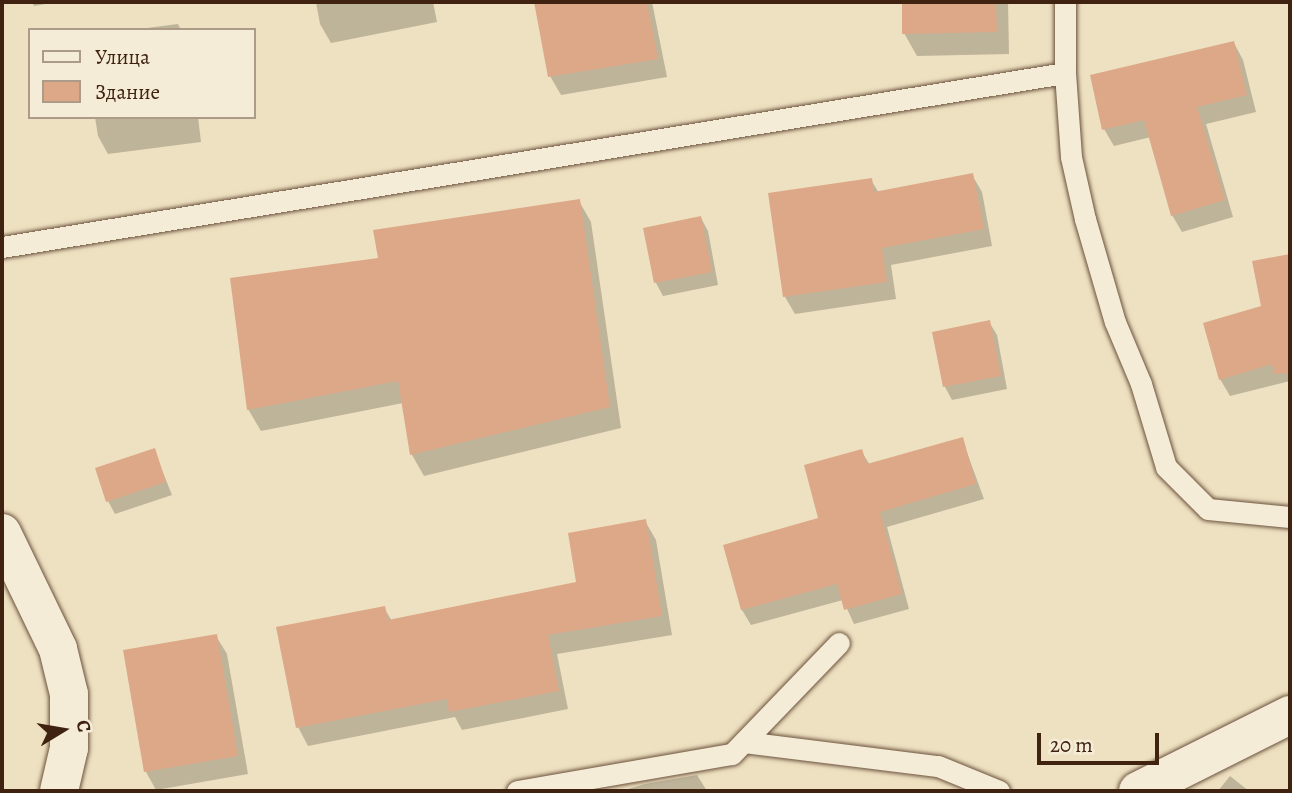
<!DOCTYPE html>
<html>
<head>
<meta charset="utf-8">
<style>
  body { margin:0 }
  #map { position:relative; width:1292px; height:793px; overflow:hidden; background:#eee1c1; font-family:Alegreya,serif }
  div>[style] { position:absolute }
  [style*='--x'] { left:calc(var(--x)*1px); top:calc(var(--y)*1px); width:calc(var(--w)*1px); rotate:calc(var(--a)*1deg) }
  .shadow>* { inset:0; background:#0003 }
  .building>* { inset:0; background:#dca888 }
  .roads { filter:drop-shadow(0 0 2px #6c523d) drop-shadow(0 0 2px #6c523d) }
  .lane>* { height:21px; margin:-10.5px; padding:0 10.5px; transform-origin:10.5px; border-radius:10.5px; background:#f4ecd7 }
  .street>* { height:38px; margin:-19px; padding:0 19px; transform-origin:19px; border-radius:19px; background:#f4ecd7 }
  span { translate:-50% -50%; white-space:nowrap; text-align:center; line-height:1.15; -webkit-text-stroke:5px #f4ecd7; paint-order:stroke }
  .frame { position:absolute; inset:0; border:4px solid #402211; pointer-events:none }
  .legend { position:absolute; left:28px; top:28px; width:228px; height:91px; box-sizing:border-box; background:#f4ecd7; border:2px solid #ac9b88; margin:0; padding:9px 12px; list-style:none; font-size:21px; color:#402211 }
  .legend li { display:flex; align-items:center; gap:14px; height:35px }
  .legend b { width:35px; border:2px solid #ac9b88 }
  .north { position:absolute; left:28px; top:695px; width:70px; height:70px; -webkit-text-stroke:5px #f4ecd7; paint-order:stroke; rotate:79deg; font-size:19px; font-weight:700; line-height:28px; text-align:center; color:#402211 }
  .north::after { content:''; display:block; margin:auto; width:24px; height:32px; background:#402211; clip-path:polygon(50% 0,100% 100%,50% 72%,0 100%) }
  .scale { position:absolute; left:1037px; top:733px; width:122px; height:32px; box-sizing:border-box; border:4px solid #402211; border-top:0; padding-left:9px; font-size:21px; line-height:24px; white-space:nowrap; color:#402211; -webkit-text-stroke:5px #f4ecd7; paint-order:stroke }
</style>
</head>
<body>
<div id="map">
  <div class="shadow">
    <div style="clip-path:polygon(32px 2px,57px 2px,34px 6px)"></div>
    <div style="clip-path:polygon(316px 2px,433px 2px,437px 22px,331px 43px,320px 24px)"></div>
    <div style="clip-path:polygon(535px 2px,652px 2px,667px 77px,561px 95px,550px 76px)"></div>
    <div style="clip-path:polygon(903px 2px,1008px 2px,1009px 54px,917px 56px,904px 33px)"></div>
    <div style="clip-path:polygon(178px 24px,181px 30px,131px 30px)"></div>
    <div style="clip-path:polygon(1234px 43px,1243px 60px,1256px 112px,1206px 124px,1233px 217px,1182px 232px,1172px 215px,1151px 137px,1114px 146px,1104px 129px)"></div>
    <div style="clip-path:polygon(95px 117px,198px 117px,201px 142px,108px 154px,98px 136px)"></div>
    <div style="clip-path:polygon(972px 175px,982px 192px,992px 246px,891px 265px,896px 299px,795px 314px,785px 297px,871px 180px,879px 193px)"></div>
    <div style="clip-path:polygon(579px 201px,591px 222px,621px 428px,424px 476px,412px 455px,403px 403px,261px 431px,248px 409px,380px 259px)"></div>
    <div style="clip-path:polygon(701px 218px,708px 231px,718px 285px,663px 296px,656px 283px,645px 229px)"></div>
    <div style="clip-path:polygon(1290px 256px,1290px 381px,1230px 396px,1220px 379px,1263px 308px,1254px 262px)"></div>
    <div style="clip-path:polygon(989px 322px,997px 335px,1007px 389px,952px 400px,945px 387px,934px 333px)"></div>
    <div style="clip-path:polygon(962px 439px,984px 499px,887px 527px,909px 609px,854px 624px,843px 600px,751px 625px,742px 610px,725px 546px,821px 520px,861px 451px,870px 465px)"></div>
    <div style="clip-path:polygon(154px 450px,172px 495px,115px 514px,108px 501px)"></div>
    <div style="clip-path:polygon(645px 521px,656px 540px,672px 635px,557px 654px,568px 709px,462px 730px,455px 717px,308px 746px,298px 727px,384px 608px,392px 621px,578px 584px)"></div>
    <div style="clip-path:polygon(216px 636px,227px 654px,248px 774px,156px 790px,146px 772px)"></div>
    <div style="clip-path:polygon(697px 775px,707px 791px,621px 791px,645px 784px)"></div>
    <div style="clip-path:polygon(1230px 776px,1249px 791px,1218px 791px)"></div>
  </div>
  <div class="building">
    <div style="clip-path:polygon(534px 2px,647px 2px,658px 59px,548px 77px)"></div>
    <div style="clip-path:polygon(902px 2px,996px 2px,997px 32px,902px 34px)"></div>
    <div style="clip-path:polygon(1234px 41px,1247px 95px,1197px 107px,1225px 200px,1171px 216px,1144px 120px,1102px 130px,1090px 75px)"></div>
    <div style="clip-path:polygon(973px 173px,984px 229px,882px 248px,887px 282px,783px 297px,768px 193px,872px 178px,874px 192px)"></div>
    <div style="clip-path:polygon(580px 199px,610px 407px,410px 455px,398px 381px,247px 410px,230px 278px,378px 258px,373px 230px)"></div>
    <div style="clip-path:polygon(701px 216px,712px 272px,654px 283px,643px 228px)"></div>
    <div style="clip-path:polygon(1290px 254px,1290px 373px,1274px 374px,1272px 364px,1219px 380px,1203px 323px,1261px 306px,1252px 261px)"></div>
    <div style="clip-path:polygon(990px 320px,1001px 376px,943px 387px,932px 332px)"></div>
    <div style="clip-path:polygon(963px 437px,976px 484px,880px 512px,902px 594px,844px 610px,837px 584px,741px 610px,723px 545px,818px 518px,804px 465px,862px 449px,867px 464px)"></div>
    <div style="clip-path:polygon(155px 448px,166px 482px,106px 502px,95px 468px)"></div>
    <div style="clip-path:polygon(646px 519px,662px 616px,548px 635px,559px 691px,449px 712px,447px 699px,296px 728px,276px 627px,385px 606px,388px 620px,576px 582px,568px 533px)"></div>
    <div style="clip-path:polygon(217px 634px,238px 756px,144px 772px,123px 650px)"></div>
  </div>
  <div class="roads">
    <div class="lane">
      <div style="--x:1065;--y:73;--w:84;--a:85.9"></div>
      <div style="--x:1071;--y:157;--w:64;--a:77.3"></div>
      <div style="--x:1085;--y:219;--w:107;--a:73.8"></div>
      <div style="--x:1115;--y:322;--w:67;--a:67.2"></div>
      <div style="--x:1141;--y:384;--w:87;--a:73.2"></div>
      <div style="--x:1166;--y:467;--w:59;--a:45"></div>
      <div style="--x:1208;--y:509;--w:82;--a:5.6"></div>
      <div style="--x:2;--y:247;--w:1077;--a:-9.3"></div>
      <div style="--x:1065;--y:73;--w:71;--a:-90"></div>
      <div style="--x:744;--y:742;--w:195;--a:7.1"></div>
      <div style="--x:938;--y:766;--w:66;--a:22.3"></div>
      <div style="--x:517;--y:791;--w:218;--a:-9.8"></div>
      <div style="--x:732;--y:754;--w:154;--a:-46.1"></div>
    </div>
    <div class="street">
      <div style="--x:2;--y:533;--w:129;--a:64.2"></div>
      <div style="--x:58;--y:649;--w:46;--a:76.3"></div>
      <div style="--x:69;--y:694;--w:54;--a:90"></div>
      <div style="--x:69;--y:748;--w:44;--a:103.1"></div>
      <div style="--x:1138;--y:791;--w:170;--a:-26.6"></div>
    </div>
  </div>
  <div class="frame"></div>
  <ul class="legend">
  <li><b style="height:9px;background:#f4ecd7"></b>Улица</li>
  <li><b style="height:19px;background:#dca888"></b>Здание</li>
  </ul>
  <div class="north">С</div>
  <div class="scale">20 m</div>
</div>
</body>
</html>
